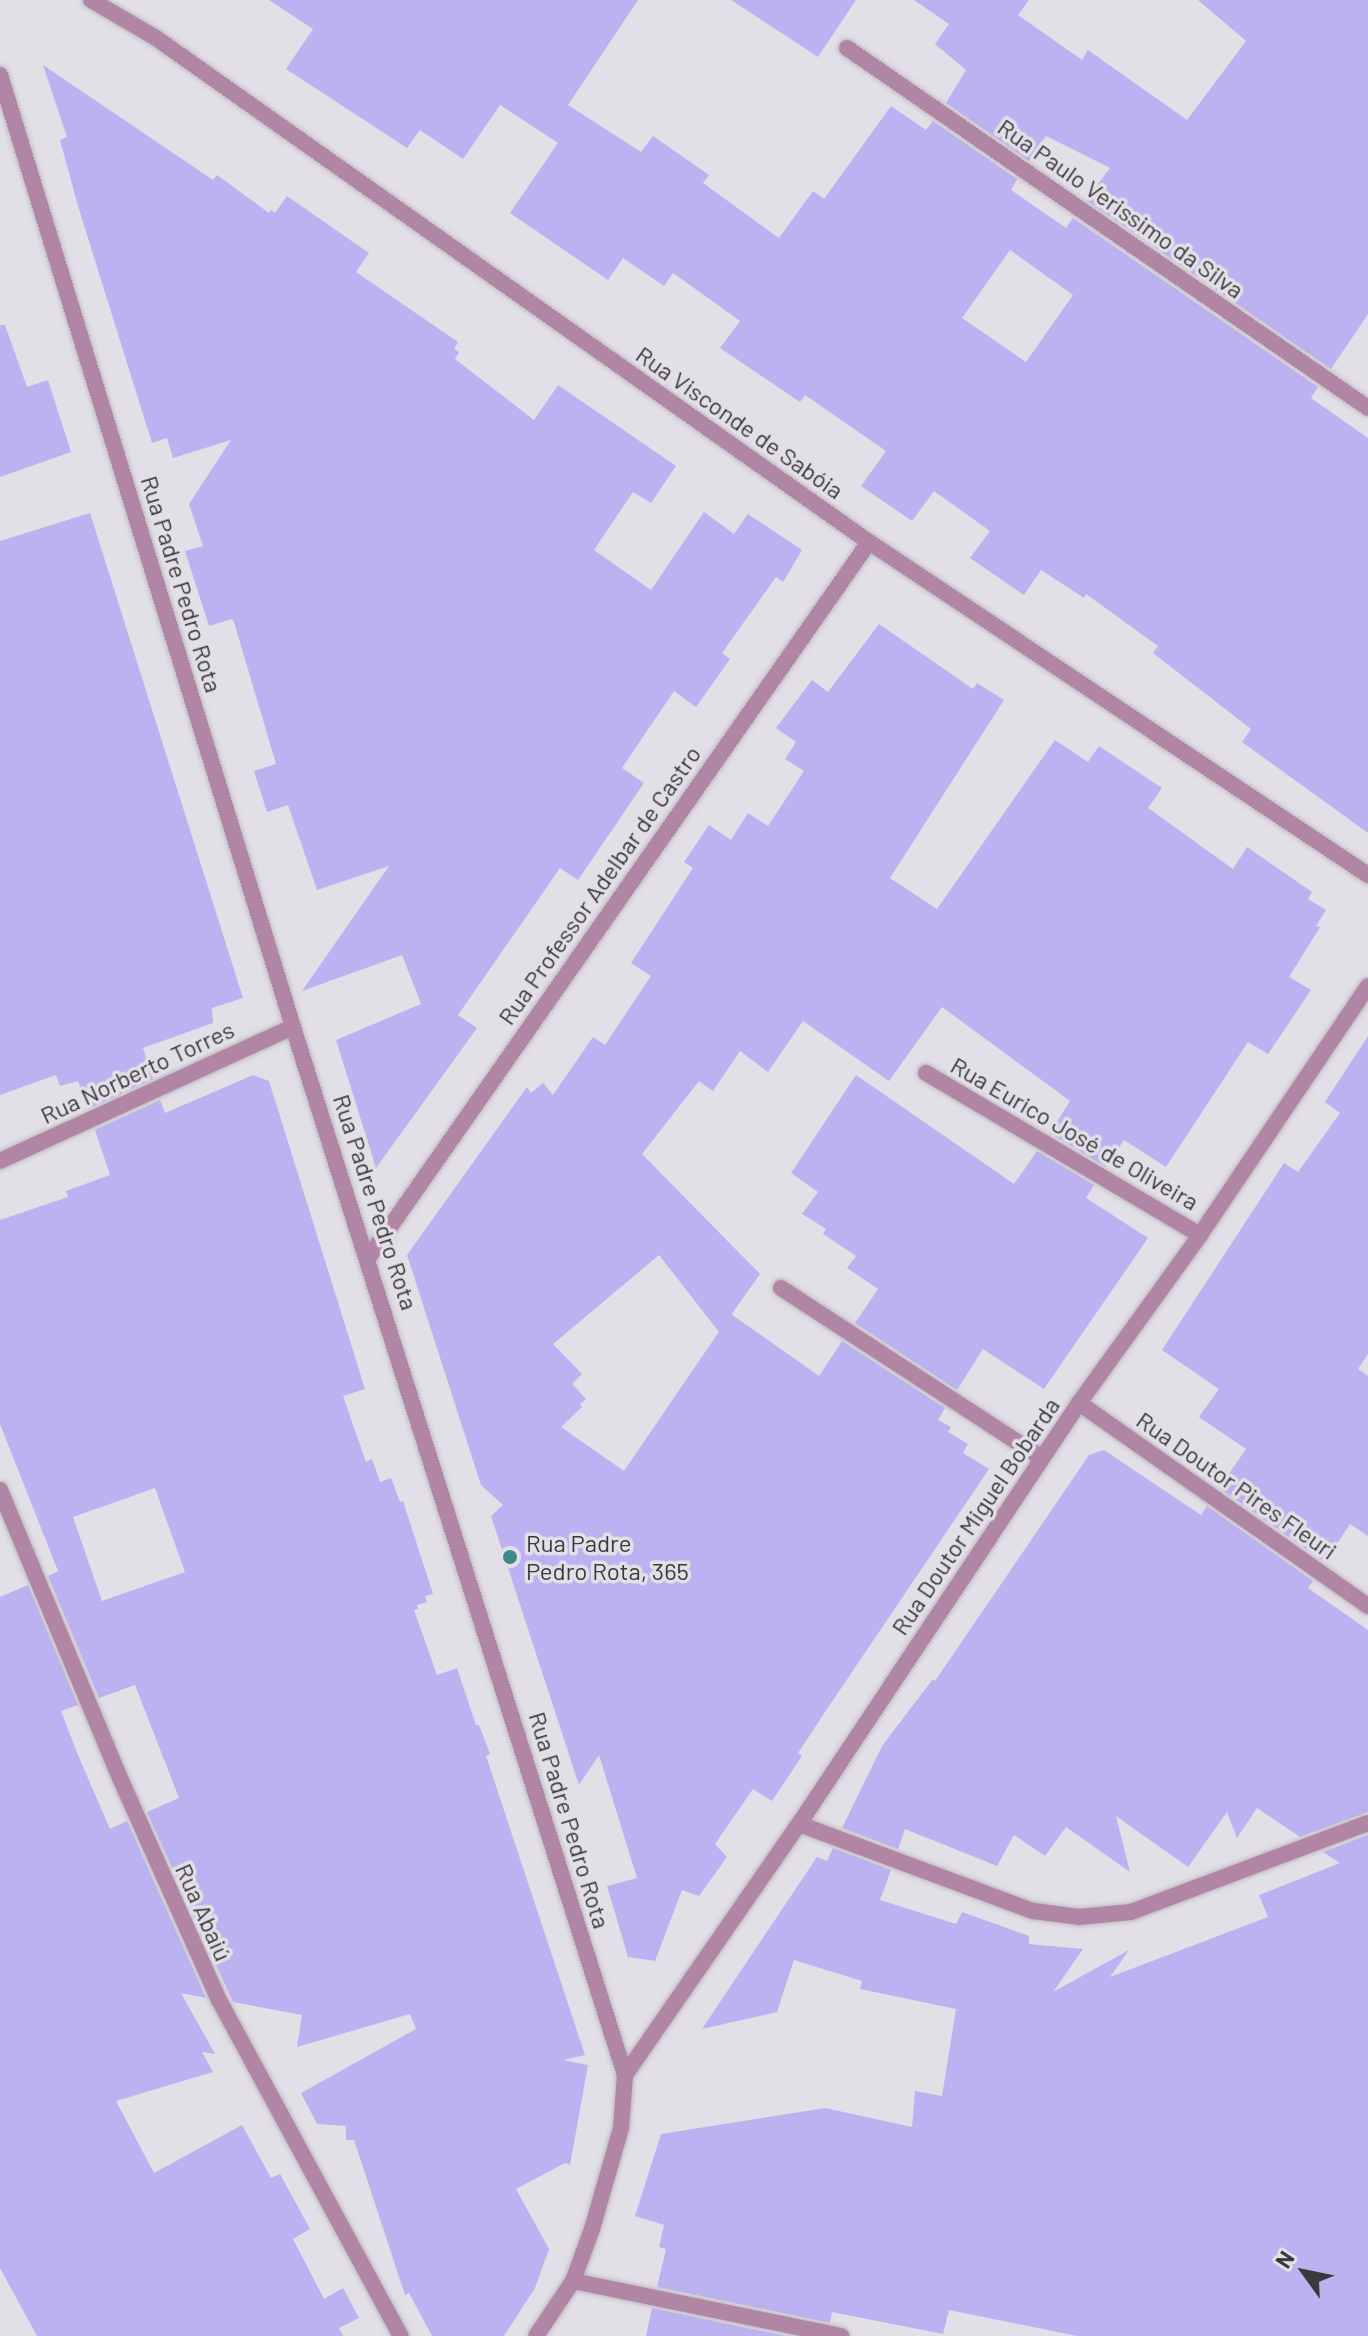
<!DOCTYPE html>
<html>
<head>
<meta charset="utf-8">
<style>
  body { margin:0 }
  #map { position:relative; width:1368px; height:2336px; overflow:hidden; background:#e3dfe6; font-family:Barlow,sans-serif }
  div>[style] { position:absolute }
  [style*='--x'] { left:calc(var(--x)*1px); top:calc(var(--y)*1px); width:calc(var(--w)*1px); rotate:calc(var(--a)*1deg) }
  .building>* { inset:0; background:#bcb2f1 }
  .roads { filter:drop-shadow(0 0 2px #bebac1) drop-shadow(0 0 2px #bebac1) }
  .street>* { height:16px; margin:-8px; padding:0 8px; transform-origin:8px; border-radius:8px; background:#b185a4 }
  .dots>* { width:22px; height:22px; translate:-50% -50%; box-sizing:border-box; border:4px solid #e3dfe6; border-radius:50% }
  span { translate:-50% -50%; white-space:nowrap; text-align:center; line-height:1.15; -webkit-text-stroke:7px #e3dfe6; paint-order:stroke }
  .street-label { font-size:24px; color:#3b393c }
  .poi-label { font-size:24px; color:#3b393c }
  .left { translate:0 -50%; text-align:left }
  .north { position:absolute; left:1264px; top:2232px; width:80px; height:80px; -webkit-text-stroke:6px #e3dfe6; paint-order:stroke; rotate:303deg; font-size:22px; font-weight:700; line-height:32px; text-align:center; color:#3b393c }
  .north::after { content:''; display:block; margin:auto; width:28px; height:36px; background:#3b393c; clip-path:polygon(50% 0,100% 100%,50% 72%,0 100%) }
</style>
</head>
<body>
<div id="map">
  <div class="building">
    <div style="clip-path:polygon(evenodd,269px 0,638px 0,568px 105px,641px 152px,653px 136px,709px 175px,703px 183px,779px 238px,813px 191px,824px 199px,891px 106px,926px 130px,933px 121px,1017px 179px,1011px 190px,1066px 228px,1073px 218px,1318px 387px,1311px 398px,1368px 438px,1368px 833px,1242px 742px,1251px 729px,1153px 653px,1158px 646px,1086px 594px,1084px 598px,1041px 570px,1024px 595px,970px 558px,990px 531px,934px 491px,912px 521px,861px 486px,886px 451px,805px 395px,800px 402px,720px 348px,740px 321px,673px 273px,664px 286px,623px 258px,608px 280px,510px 213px,558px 143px,500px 105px,463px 159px,420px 130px,407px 148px,286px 69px,313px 29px,269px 0,1010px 250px,1073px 295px,1026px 362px,962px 318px,1010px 250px)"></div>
    <div style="clip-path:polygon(731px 0,856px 0,818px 57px)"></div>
    <div style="clip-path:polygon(914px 0,1029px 0,1018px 15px,1082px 60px,1088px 50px,1187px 120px,1246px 41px,1198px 0,1368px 0,1368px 314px,1331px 369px,1086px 200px,1110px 168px,1046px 136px,1029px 161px,946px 103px,966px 70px,935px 44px,949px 24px)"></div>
    <div style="clip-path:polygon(43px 65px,213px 180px,217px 175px,269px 213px,271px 210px,275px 213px,287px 196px,369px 253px,356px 272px,458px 342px,454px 349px,459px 352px,455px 359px,534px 420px,558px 385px,676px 466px,651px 503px,633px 492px,594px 550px,651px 590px,704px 512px,734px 534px,748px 514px,802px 550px,783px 582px,776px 577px,722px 653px,730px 659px,696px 707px,674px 691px,622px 768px,644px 783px,578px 880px,560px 868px,458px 1015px,477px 1028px,376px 1168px,336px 1040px,421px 1004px,402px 955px,302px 991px,389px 866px,317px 890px,288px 805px,267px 812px,254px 771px,276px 764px,234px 622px,232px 619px,209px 626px,185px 551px,203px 546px,189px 504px,231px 440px,173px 458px,167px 438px,152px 443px,78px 206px,60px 140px,67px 137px)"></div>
    <div style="clip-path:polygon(0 325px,5px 325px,27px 387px,48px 380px,71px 452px,0 477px)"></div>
    <div style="clip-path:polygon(90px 513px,243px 998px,212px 1008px,213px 1023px,143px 1048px,153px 1079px,88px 1109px,78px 1081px,60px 1086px,56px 1075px,0 1095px,0 541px)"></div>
    <div style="clip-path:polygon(879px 624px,973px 689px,977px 683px,1004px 700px,890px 878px,937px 909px,1055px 740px,1088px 762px,1099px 746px,1162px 788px,1148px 808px,1233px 869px,1247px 847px,1312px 892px,1308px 899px,1326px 910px,1316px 926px,1320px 927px,1289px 977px,1311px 990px,1268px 1054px,1248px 1042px,1166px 1167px,1124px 1140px,1106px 1167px,1050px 1133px,1070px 1101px,942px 1007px,889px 1081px,803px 1021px,768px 1072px,740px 1051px,713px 1091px,699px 1081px,642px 1154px,760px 1274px,719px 1332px,659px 1255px,553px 1344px,582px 1374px,572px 1384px,586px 1399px,580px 1404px,582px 1407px,561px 1427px,624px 1471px,731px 1314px,819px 1376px,842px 1341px,945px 1408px,938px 1420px,951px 1427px,948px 1432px,968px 1444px,963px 1453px,989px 1469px,825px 1712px,798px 1753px,802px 1756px,772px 1801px,753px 1789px,715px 1844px,727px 1857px,699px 1896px,682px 1890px,655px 1961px,628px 1957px,607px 1886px,637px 1878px,599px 1755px,579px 1785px,491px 1516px,503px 1505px,481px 1485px,407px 1255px,527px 1087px,531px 1093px,543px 1083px,553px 1095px,593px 1037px,605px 1045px,651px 976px,631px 963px,693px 868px,684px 862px,709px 825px,731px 840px,748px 813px,768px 826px,804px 771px,785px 759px,796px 742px,776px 728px,812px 680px,828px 692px)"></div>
    <div style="clip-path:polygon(1368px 1036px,1368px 1354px,1358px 1369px,1368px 1376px,1368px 1536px,1350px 1524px,1325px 1562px,1219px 1488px,1246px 1449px,1199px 1417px,1219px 1389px,1162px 1350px,1284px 1163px,1298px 1172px,1340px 1113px,1325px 1102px)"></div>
    <div style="clip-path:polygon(evenodd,253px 1075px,269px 1081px,365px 1389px,343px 1396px,366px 1462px,372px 1459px,380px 1482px,391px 1478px,400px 1502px,403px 1501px,433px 1594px,425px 1596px,427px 1602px,417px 1605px,418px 1609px,414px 1610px,437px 1675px,457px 1668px,476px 1725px,479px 1725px,490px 1754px,486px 1756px,585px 2055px,563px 2060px,588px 2065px,570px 2165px,565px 2163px,516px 2189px,549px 2249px,535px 2288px,504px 2336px,432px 2336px,409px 2293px,405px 2295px,354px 2140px,346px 2140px,346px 2126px,317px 2124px,301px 2093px,416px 2029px,410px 2014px,297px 2047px,302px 2015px,233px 2002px,147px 1812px,179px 1798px,135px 1685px,99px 1698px,48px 1576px,58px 1571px,0 1424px,0 1220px,68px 1197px,66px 1191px,110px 1175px,95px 1130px,160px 1100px,165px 1113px,253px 1075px,155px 1488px,185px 1572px,102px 1601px,73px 1517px,155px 1488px)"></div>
    <div style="clip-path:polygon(856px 1075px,1014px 1184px,1037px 1151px,1094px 1185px,1086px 1198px,1148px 1238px,1044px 1389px,983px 1349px,957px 1390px,855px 1323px,878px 1289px,847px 1268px,856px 1256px,823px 1234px,826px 1229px,802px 1214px,818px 1192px,791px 1173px)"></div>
    <div style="clip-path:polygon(1104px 1450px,1201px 1515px,1207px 1506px,1313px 1581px,1308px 1588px,1368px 1630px,1368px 1812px,1300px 1837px,1257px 1808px,1237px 1838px,1227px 1812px,1188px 1867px,1116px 1816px,1130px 1872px,1066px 1827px,1045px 1856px,1014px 1835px,997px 1866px,905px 1829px,898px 1849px,842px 1828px,882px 1746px,933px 1679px,935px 1681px,1089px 1455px)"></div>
    <div style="clip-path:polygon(28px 1585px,78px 1705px,61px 1711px,78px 1755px,110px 1829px,127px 1821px,206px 1998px,181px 1993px,215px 2054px,202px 2052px,213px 2072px,116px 2101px,154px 2173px,242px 2125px,271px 2178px,280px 2174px,310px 2229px,293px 2239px,324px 2299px,343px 2288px,359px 2318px,339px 2328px,343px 2336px,37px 2336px,0 2268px,0 1597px)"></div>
    <div style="clip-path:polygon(1368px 1835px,1368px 2336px,1077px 2336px,949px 2310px,943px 2334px,832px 2312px,830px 2323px,657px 2287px,666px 2249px,659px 2247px,664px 2225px,635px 2216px,661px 2134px,825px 2108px,912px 2127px,915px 2091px,942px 2096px,956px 2009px,860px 1989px,862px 1981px,794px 1960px,777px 2012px,702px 2029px,817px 1857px,827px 1861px,833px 1848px,891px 1870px,880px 1900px,956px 1924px,962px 1912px,1029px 1936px,1029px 1944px,1083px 1949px,1053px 1992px,1129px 1950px,1110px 1977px,1268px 1917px,1259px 1895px,1340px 1863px,1323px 1852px)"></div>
    <div style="clip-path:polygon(652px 2308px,786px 2336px,646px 2336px)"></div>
  </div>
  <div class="roads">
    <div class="street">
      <div style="--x:91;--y:0;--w:75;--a:30.3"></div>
      <div style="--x:156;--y:38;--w:873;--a:35.26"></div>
      <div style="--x:869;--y:542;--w:600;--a:33.72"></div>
      <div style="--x:847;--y:48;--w:633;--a:34.64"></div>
      <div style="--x:0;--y:75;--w:996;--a:72.89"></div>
      <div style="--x:293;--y:1027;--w:1099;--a:72.42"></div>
      <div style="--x:625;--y:2075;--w:53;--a:94.3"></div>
      <div style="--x:621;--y:2128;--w:105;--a:106"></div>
      <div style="--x:592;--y:2229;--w:55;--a:110.1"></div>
      <div style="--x:573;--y:2281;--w:66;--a:123.9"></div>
      <div style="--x:926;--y:1073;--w:318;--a:30.6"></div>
      <div style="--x:0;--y:1161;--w:322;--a:-24.6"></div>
      <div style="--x:369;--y:1257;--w:872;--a:-55.03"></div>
      <div style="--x:781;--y:1288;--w:311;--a:33.1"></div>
      <div style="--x:1079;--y:1403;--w:353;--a:35.1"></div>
      <div style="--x:0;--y:1490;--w:312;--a:67.4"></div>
      <div style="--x:120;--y:1778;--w:243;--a:66"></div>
      <div style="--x:219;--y:2000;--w:382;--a:61.6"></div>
      <div style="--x:799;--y:1824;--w:250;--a:20.4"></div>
      <div style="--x:1033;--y:1911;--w:46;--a:7.4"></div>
      <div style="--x:1079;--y:1917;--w:52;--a:-5.5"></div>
      <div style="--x:1131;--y:1912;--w:253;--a:-20.6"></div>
      <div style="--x:625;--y:2075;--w:305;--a:-55.3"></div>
      <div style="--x:799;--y:1824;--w:506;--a:-56.37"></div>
      <div style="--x:1079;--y:1403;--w:207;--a:-54.2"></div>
      <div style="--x:1200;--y:1235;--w:300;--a:-56"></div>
      <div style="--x:573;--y:2281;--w:274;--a:11.6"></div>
    </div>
  </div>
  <div class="dots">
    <div style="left:510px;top:1557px;background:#40888b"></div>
  </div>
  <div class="street-label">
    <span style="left:1121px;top:208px;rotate:35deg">Rua Paulo Verissimo da Silva</span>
    <span style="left:740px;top:422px;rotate:35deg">Rua Visconde de Sabóia</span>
    <span style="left:182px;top:584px;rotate:73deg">Rua Padre Pedro Rota</span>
    <span style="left:599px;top:885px;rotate:-55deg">Rua Professor Adelbar de Castro</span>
    <span style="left:137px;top:1072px;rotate:-25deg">Rua Norberto Torres</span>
    <span style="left:1075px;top:1133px;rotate:30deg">Rua Eurico José de Oliveira</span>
    <span style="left:376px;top:1202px;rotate:72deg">Rua Padre Pedro Rota</span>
    <span style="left:1237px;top:1485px;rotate:35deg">Rua Doutor Pires Fleuri</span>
    <span style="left:975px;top:1516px;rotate:-56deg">Rua Doutor Miguel Bobarda</span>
    <span style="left:570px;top:1820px;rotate:73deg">Rua Padre Pedro Rota</span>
    <span style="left:204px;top:1912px;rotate:66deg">Rua Abaiú</span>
  </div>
  <div class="poi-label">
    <span class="left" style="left:526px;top:1557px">Rua Padre<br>Pedro Rota, 365</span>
  </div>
  <div class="north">N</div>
</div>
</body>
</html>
